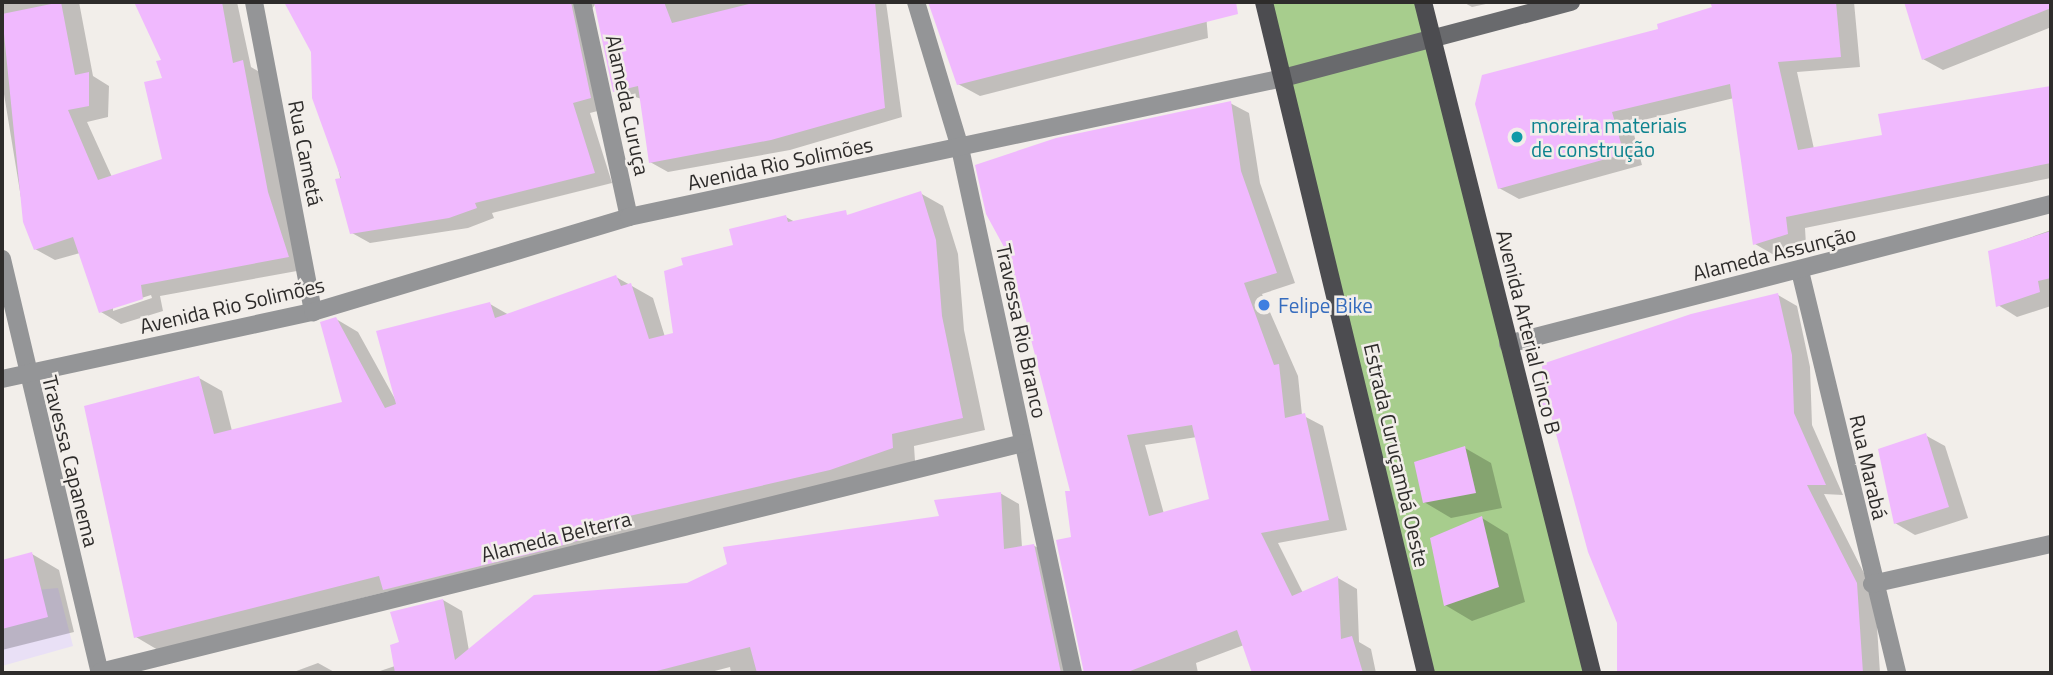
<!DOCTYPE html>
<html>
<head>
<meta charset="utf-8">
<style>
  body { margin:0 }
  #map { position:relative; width:2053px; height:675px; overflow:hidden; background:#f2eeea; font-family:"Titillium Web",sans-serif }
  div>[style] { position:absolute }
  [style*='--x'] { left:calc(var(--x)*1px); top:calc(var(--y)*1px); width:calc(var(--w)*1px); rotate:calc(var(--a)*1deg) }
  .education>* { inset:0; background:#e9e0f6 }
  .green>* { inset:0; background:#a7cd8d }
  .shadow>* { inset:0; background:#0003 }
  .building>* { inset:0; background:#f0b9fe }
  .minor>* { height:18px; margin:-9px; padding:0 9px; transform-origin:9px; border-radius:9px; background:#949597 }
  .secondary>* { height:18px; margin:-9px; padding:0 9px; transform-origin:9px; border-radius:9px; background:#696a6d }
  .primary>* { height:18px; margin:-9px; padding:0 9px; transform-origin:9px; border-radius:9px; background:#4c4c50 }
  .dots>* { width:19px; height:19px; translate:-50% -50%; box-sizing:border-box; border:4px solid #f2eeea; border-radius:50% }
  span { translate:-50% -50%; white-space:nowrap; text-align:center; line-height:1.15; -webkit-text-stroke:5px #f2eeea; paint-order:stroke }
  .street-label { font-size:21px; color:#2e2c2b }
  .culture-label { font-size:21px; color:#0d838f }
  .left { translate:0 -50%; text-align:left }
  .shop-label { font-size:21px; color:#366cbe }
  .frame { position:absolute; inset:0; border:4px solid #2e2c2b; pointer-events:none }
</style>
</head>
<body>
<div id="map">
  <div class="education">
    <div style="clip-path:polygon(58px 588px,73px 646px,2px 666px,2px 593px)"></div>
  </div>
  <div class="green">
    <div style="clip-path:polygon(1264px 2px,1422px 2px,1592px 673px,1426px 673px)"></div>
  </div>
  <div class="shadow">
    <div style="clip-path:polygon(evenodd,2px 2px,79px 2px,93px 76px,109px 86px,108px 117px,87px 122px,112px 177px,164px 161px,164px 61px,138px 2px,237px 2px,251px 67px,263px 74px,308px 269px,160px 296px,163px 311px,121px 324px,101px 312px,80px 253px,55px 260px,35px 249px,25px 222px,2px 82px,2px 2px,151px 295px,152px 298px,113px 311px,113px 307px,151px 295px)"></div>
    <div style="clip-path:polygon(286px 2px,886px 2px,902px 117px,790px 150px,668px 172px,650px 162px,642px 99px,615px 91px,596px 3px,588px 15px,609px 108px,590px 113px,612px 183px,492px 213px,494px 218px,468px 228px,370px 243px,352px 233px,313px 52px)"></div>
    <div style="clip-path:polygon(930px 2px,1205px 2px,1208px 38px,980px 96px,958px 84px)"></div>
    <div style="clip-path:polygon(1463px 2px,1495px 2px,1472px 7px)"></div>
    <div style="clip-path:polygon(1712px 2px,1854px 2px,1860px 67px,1797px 72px,1814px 149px,1884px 136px,2042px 89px,2051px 94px,2051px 178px,1805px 228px,1806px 245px,1774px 255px,1755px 244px,1734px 98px,1631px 123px,1642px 165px,1519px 199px,1499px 188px,1661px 31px,1714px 9px)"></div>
    <div style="clip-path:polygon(1906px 2px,2051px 2px,2051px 38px,2049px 28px,1943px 70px,1923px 59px)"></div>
    <div style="clip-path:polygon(evenodd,1230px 103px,1249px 113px,1260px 183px,1295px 283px,1262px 294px,1298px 376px,1302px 415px,1323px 426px,1347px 530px,1278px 543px,1303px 593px,1338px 578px,1357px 589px,1359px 642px,1371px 649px,1376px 673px,1254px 673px,1244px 645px,1196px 663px,1198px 673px,1085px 673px,1072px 492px,1230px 103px,1197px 437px,1211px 501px,1164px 514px,1145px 445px,1197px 437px)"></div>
    <div style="clip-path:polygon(920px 193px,943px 206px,958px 254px,964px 330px,985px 430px,914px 446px,915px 461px,854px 482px,407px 602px,389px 591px,158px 650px,136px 637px,199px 378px,222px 391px,232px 431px,344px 403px,336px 319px,358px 332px,395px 399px,490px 304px,509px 315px,616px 277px,653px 298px,665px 337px,675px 334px,735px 246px,786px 217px,795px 222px,852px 215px)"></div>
    <div style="clip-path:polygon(2051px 230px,2051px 306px,2017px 317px,1998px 305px,1990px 252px)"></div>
    <div style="clip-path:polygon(1778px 295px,1797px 306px,1810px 367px,1812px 425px,1843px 495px,1824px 494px,1875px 595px,1880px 673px,1619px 673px,1619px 622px,1553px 413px,1544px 408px)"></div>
    <div style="clip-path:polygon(1925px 435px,1945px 446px,1968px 518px,1915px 535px,1895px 523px)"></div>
    <div style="clip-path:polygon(1465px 448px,1491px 463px,1502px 508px,1451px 518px,1424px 502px)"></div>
    <div style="clip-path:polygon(1000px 493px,1019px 504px,1022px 547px,1033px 545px,1052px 556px,1077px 673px,731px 673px,730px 667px,707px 673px,374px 673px,395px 666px,401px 643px,443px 600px,462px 611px,469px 651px,941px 517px)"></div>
    <div style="clip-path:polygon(1482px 518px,1508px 534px,1525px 602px,1472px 621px,1445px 605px)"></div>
    <div style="clip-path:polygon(32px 554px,59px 570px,74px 632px,2px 650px,2px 562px)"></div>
    <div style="clip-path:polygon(318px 663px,336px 673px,291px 673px)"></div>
  </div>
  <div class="building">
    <div style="clip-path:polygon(61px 2px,75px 75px,89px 72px,89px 106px,68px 110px,98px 180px,162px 159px,144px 82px,162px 78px,156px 61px,161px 60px,134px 2px,222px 2px,233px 63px,243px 60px,268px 192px,289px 257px,141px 285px,143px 299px,99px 313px,73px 237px,34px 250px,23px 222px,2px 14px)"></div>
    <div style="clip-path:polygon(284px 2px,571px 2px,591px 98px,573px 103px,595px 173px,475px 203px,477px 208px,449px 218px,350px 234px,335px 179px,341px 178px,312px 98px,311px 52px)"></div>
    <div style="clip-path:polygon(594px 2px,664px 2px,672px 23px,757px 2px,875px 2px,885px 108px,771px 140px,649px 163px,638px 86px,613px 92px)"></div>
    <div style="clip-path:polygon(928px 2px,1236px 2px,1238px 14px,957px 85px)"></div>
    <div style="clip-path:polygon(1710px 2px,1836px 2px,1841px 57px,1778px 62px,1798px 150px,1882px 135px,1878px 114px,2051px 86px,2051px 163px,1786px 217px,1788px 234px,1753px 245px,1730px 84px,1612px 112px,1624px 154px,1498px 189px,1475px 104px,1482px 75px,1658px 29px,1657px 24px,1712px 7px)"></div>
    <div style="clip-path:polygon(1904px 2px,2051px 2px,2051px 8px,1922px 60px)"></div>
    <div style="clip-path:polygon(evenodd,1231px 101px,1241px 171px,1277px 273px,1244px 283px,1274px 365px,1279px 364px,1285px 418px,1305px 413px,1329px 520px,1261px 533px,1292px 596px,1338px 576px,1341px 639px,1352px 636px,1363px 673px,1252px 673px,1237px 630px,1125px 673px,1084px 673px,1056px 540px,1071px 537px,1065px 491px,1070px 491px,1010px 258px,986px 214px,975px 165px,1056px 138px,1231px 101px,1192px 425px,1209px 499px,1149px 516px,1127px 435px,1192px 425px)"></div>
    <div style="clip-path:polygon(921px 191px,936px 240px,942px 316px,963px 418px,892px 434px,893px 448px,830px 470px,625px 517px,627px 526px,550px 549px,383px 590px,379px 576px,134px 638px,84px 406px,199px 376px,214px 434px,342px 402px,320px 322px,336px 317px,385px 408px,396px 404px,376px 331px,490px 302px,495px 318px,616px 275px,621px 286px,631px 283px,649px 339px,673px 333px,664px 271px,683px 265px,681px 258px,733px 245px,729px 229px,786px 215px,788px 222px,846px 210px,847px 215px)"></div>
    <div style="clip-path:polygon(2051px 231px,2051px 278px,2038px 281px,2040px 292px,1996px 307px,1988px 251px)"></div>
    <div style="clip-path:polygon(1778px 293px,1792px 355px,1794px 413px,1826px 485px,1807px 485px,1857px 583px,1863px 673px,1617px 673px,1617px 623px,1588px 552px,1549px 408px,1542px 409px,1542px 364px,1691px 314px)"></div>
    <div style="clip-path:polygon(1926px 433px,1949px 507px,1894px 524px,1878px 449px)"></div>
    <div style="clip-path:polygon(1465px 446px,1476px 493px,1423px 503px,1414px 462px)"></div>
    <div style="clip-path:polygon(1001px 492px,1004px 549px,1034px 544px,1061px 673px,757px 673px,750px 647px,649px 673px,395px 673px,390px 645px,399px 642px,390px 612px,443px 599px,455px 660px,534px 595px,687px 583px,727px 564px,723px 547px,939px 516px,934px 500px)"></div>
    <div style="clip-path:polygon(1482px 516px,1499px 587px,1444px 606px,1430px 538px)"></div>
    <div style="clip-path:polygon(32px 552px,48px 617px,2px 629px,2px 560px)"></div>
  </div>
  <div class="minor">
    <div style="--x:254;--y:2;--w:316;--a:79.2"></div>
    <div style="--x:582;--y:2;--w:220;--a:77.7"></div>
    <div style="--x:916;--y:2;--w:152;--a:73.2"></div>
    <div style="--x:960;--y:148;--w:537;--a:77.85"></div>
    <div style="--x:2;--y:259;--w:425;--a:76.7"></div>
    <div style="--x:1800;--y:271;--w:414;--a:76.4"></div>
    <div style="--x:1508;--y:344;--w:561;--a:-14.46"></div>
    <div style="--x:2;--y:379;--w:318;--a:-12.2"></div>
    <div style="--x:313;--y:312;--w:330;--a:-16.7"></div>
    <div style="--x:629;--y:217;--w:669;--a:-12"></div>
    <div style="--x:1872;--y:584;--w:183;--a:-12.6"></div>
    <div style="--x:100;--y:672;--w:951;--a:-13.93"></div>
  </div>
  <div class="secondary">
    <div style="--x:1283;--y:78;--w:298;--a:-14.8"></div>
  </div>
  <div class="primary">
    <div style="--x:1264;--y:2;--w:690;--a:76.43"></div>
    <div style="--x:1423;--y:2;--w:692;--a:75.86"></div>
  </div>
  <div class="dots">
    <div style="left:1517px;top:137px;background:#0f9aa8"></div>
    <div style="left:1264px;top:305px;background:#3f7fe0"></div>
  </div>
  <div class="street-label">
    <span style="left:628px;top:105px;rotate:78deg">Alameda Curuça</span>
    <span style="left:306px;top:153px;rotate:79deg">Rua Cametá</span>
    <span style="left:780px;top:163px;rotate:-12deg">Avenida Rio Solimões</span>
    <span style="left:1774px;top:253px;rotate:-14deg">Alameda Assunção</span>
    <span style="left:232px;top:305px;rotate:-13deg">Avenida Rio Solimões</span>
    <span style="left:1022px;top:331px;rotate:78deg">Travessa Rio Branco</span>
    <span style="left:1529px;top:332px;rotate:76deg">Avenida Arterial Cinco B</span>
    <span style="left:1397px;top:455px;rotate:77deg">Estrada Curuçambá Oeste</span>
    <span style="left:71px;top:461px;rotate:76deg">Travessa Capanema</span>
    <span style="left:1869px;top:467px;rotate:77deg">Rua Marabá</span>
    <span style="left:556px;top:536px;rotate:-14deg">Alameda Belterra</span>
  </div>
  <div class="culture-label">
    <span class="left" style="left:1531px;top:137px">moreira materiais<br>de construção</span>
  </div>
  <div class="shop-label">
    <span class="left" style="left:1278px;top:305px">Felipe Bike</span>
  </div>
  <div class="frame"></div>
</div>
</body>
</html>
